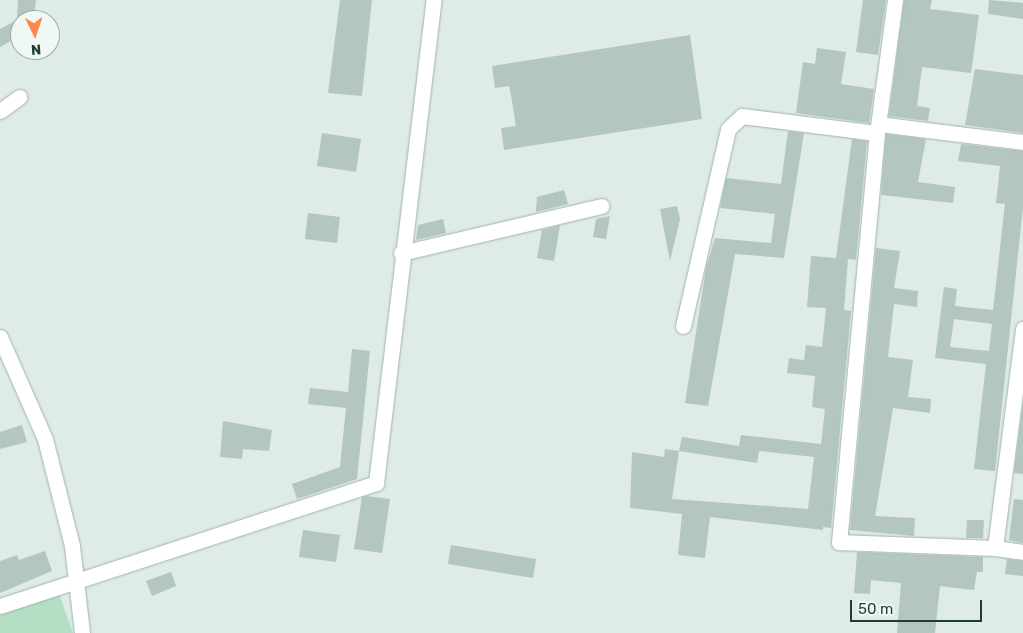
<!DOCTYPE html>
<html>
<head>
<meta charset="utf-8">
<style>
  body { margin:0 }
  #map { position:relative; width:1023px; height:633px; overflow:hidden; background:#deebe7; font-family:Rubik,sans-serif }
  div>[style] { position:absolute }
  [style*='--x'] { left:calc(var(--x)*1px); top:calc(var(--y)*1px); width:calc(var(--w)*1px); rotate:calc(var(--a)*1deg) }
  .green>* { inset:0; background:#b4dfc4 }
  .building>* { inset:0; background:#b3c6c0 }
  .roads { filter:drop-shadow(0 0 1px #a1b3af) drop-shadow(0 0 1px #a1b3af) }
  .minor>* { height:15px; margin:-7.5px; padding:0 7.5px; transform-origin:7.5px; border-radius:7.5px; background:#fff }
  span { translate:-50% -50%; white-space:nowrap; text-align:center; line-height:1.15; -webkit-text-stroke:4px #eff8f4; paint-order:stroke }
  .north { position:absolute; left:10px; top:10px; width:50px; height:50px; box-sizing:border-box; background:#eff8f4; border:1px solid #9bada8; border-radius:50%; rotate:176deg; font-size:14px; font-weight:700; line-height:20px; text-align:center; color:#1e3d37 }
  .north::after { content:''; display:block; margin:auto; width:18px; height:22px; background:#ff8649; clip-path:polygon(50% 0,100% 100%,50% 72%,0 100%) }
  .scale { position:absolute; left:850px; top:600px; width:132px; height:22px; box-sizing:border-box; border:2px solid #1e3d37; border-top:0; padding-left:6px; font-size:15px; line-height:18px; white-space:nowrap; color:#1e3d37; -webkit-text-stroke:4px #eff8f4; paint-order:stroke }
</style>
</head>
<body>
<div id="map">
  <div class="green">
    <div style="clip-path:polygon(58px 591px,73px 633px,0 633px,0 612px)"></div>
  </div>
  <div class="building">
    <div style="clip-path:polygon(18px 0,36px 0,34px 20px,20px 20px,20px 36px,0 47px,0 29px,17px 20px)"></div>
    <div style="clip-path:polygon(340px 0,372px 0,362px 96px,328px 93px)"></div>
    <div style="clip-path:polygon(863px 0,886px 0,878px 55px,856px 52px)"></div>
    <div style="clip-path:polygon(904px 0,932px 0,930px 9px,979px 15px,971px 73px,922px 67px,917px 106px,930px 108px,928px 121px,889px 116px)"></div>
    <div style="clip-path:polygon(989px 0,1023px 3px,1023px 19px,988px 14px)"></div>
    <div style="clip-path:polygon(690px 35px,702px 119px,504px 150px,501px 128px,516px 126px,511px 95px,509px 86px,495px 88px,492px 66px)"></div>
    <div style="clip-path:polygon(817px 48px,846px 52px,841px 84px,874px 89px,869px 123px,796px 113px,803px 62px,815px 64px)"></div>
    <div style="clip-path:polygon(975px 69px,1023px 75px,1023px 133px,965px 125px)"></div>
    <div style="clip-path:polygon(788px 131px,804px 133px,784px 258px,735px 254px,708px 406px,685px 403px,706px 268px,715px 238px,771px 243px,775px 214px,720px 208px,726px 178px,781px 184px)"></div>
    <div style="clip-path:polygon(322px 133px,361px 139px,356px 172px,317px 166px)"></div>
    <div style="clip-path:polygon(886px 134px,926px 139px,918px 182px,955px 187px,953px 203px,881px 195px)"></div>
    <div style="clip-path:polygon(evenodd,852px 139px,867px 141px,856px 260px,848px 259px,844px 310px,851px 311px,831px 528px,823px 527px,823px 530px,710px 517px,705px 558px,678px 555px,682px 514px,630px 508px,632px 452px,664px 457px,665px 449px,679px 451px,682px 437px,739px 446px,741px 435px,821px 444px,825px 409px,812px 407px,815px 376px,787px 373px,789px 358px,804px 360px,806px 345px,822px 347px,826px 308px,807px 307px,811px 256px,836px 258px,852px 139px,679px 451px,757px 463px,759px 451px,814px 457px,808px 509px,672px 499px,679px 451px)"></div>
    <div style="clip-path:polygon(evenodd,961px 144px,1023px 151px,1023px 207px,995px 471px,974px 469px,986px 364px,935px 358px,944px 287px,957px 289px,955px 306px,993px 310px,1005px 204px,996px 203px,1000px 166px,958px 161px,961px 144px,954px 319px,992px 324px,989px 351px,950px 347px,954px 319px)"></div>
    <div style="clip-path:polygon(564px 190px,568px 204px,536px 212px,537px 197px)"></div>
    <div style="clip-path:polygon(677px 206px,680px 219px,670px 261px,660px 209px)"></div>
    <div style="clip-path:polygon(308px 213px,340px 217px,337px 243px,305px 239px)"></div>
    <div style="clip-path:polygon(610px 216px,606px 239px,593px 237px,596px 219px)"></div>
    <div style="clip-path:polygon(443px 219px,446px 233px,416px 240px,418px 225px)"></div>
    <div style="clip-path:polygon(560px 225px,554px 261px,537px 258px,542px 230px)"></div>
    <div style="clip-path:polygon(876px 248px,900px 251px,894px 288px,918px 291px,917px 307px,894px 304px,888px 357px,913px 360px,908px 397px,931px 399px,930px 413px,893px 408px,875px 516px,915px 518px,914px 536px,850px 530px)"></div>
    <div style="clip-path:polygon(352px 349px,370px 351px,357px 479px,297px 499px,292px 484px,340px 467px,346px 408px,308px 404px,310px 388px,348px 392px)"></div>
    <div style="clip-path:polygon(1023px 403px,1023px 474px,1014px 473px)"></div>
    <div style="clip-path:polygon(223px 421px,272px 430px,269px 451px,243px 449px,242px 459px,220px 457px)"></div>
    <div style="clip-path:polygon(22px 425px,27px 442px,0 449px,0 432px)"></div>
    <div style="clip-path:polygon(367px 496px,390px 499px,382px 553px,354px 549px,362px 497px)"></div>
    <div style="clip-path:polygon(1014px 499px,1023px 500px,1023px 543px,1009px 540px)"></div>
    <div style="clip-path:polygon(967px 520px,984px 520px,983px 538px,966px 538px)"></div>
    <div style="clip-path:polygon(303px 530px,340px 535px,336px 562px,299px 557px)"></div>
    <div style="clip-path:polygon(451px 545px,536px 559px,533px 578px,448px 564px)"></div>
    <div style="clip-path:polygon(45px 551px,52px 571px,0 593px,0 561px,17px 555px,19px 560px)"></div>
    <div style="clip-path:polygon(857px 552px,983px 557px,983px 572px,977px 572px,974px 590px,940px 586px,935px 633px,897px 633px,901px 583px,871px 580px,870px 594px,854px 593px)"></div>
    <div style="clip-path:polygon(1007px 559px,1023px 561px,1023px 576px,1005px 574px)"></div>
    <div style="clip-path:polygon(171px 572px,176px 586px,152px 596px,146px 581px)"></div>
  </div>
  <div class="roads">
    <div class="minor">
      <div style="--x:895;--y:0;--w:134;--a:97.7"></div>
      <div style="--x:877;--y:133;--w:411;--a:95.3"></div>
      <div style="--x:839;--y:542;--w:156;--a:2.2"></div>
      <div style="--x:995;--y:548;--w:221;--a:-82.7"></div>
      <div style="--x:0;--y:111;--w:24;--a:-36"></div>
      <div style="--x:879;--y:124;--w:145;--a:7.1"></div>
      <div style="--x:401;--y:253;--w:206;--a:-13.2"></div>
      <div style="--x:683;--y:326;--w:202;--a:-77.1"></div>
      <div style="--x:728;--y:129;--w:19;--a:-43"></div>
      <div style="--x:742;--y:116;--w:136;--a:7.2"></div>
      <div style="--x:0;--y:337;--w:111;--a:66.2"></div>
      <div style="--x:45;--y:439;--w:110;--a:75.8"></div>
      <div style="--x:72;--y:546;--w:88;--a:83.4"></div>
      <div style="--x:995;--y:548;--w:28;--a:8"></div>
      <div style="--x:0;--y:606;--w:396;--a:-18.1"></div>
      <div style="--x:376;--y:483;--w:486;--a:-83.2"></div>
    </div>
  </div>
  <div class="north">N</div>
  <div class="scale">50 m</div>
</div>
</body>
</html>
